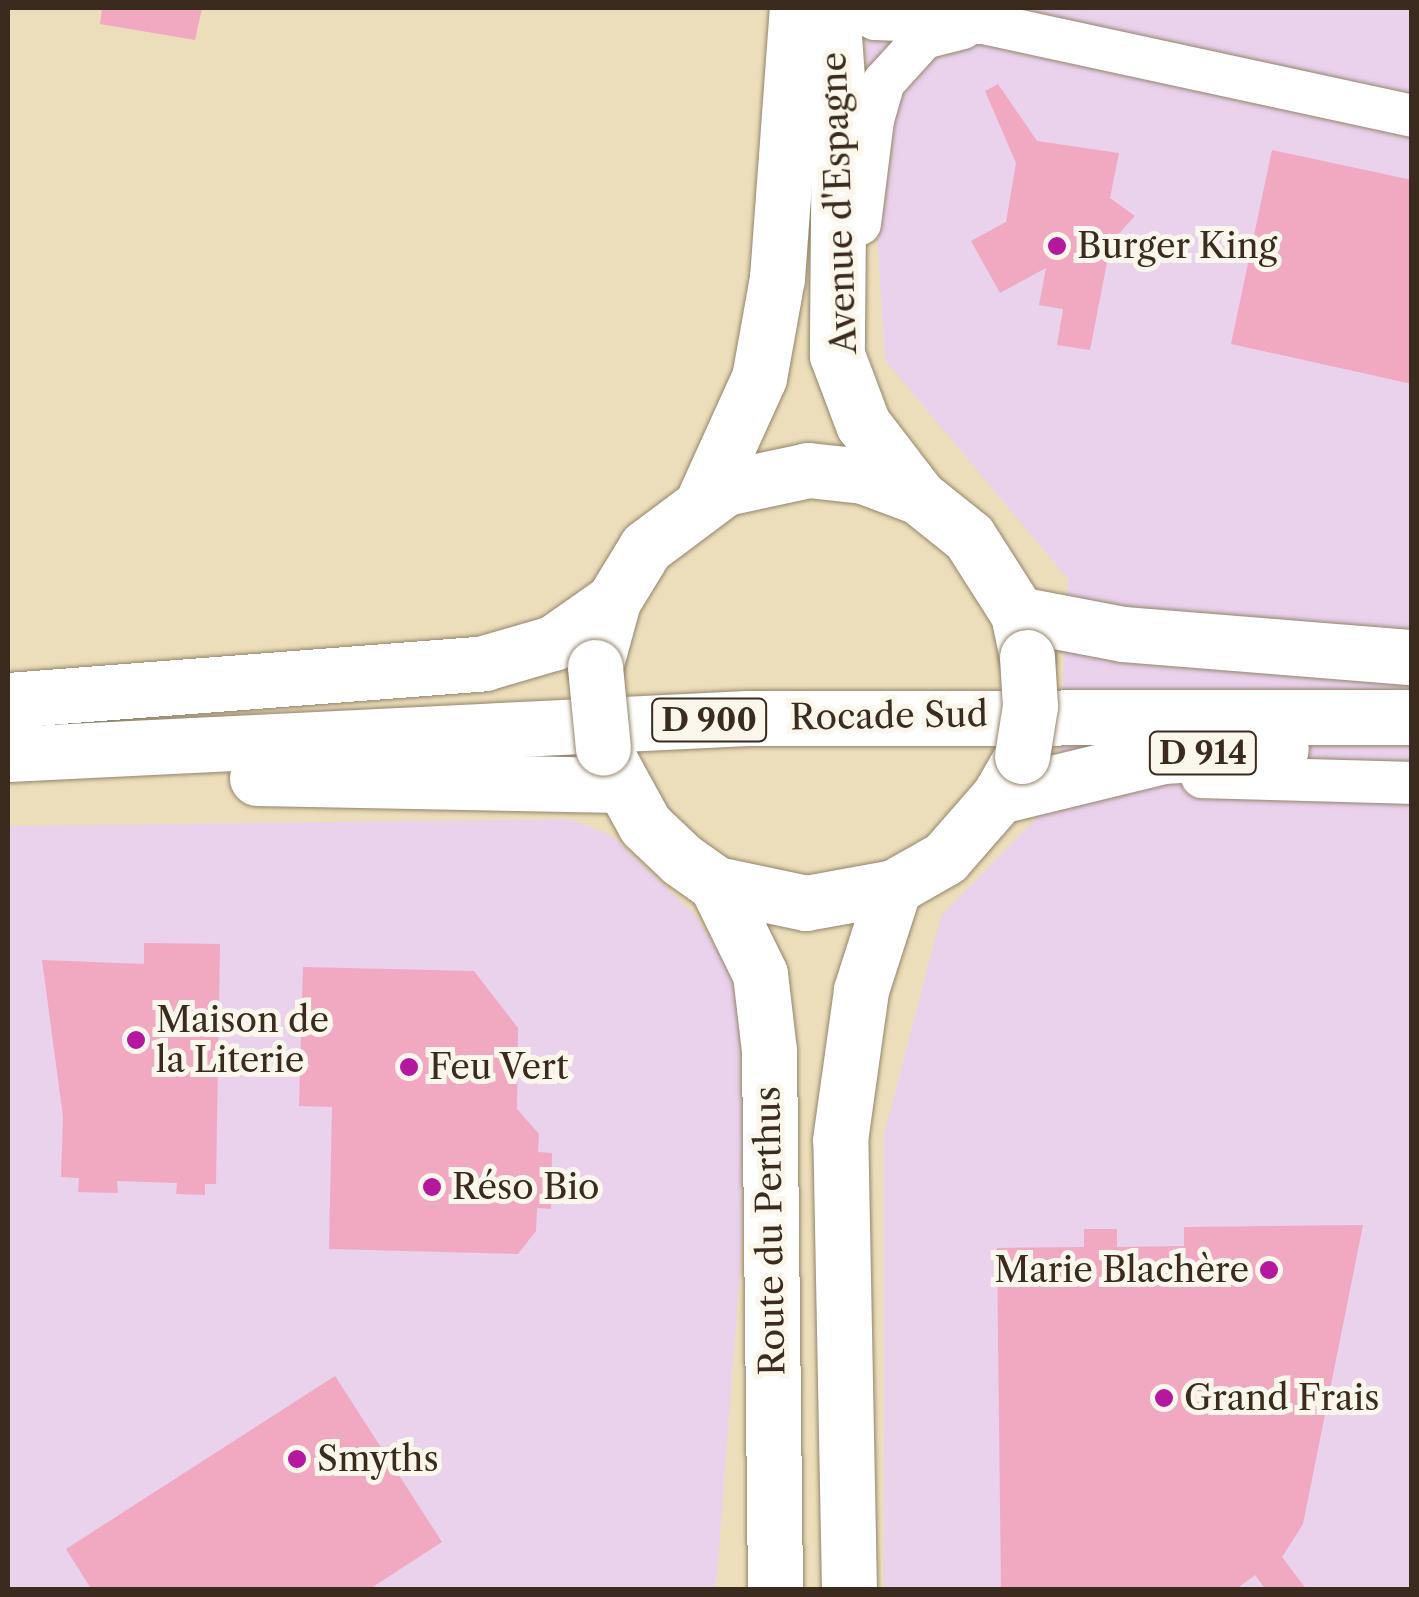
<!DOCTYPE html>
<meta charset="utf-8">
<style>
body{margin:0}
#map{position:relative;width:1419px;height:1597px;overflow:hidden;background:#ecdeba;font-family:"Libre Caslon Text",serif}
div>[style]{position:absolute}
.built>*{inset:0;background:#ead1ec}
.building>*{inset:0;background:#f0a9c1}
.roads{filter:drop-shadow(0 0 2px #94846c) drop-shadow(0 0 2px #94846c)}
.minor>*{height:42px;margin:-21px;padding:0 21px;transform-origin:21px;border-radius:21px;background:#fff}
.secondary>*{height:55px;margin:-27.5px;padding:0 27.5px;transform-origin:27.5px;border-radius:27.5px;background:#fff}
.primary>*{height:55px;margin:-27.5px;padding:0 27.5px;transform-origin:27.5px;border-radius:27.5px;background:#fff}
.bridges{filter:drop-shadow(0 0 2px #94846c) drop-shadow(0 0 2px #94846c)}
.primary-bridge>*{height:55px;margin:-27.5px;padding:0 27.5px;transform-origin:27.5px;border-radius:27.5px;background:#fff}
.dots>*{width:28px;height:28px;translate:-50% -50%;box-sizing:border-box;border:5px solid #fbf7ec;border-radius:50%}
span{translate:-50% -50%;white-space:nowrap;text-align:center;line-height:1.15;-webkit-text-stroke:10px #fbf7ec;paint-order:stroke}
.shield-label span{padding:2px 8px;background:#fbf7ec;border:2px solid;border-radius:8px;-webkit-text-stroke-width:0}
.shield-label{font-size:32px;color:#3b2a1e;font-weight:700}
.street-label{font-size:35px;color:#3b2a1e}
.poi-label{font-size:35px;color:#3b2a1e}
.left{translate:0 -50%;text-align:left}
.right{translate:-100% -50%;text-align:right}
.frame{position:absolute;inset:0;border:10px solid #3b2a1e;pointer-events:none}
</style>
<div id="map">
<div class="built">
<div style="clip-path:polygon(863px 8px,1411px 8px,1411px 1589px,884px 1589px,884px 1135px,941px 916px,1057px 797px,1068px 579px,885px 360px)"></div>
<div style="clip-path:polygon(570px 819px,612px 836px,694px 914px,728px 967px,745px 1031px,741px 1255px,716px 1589px,8px 1589px,8px 826px)"></div>
</div>
<div class="building">
<div style="clip-path:polygon(102px 8px,202px 8px,195px 40px,100px 24px)"></div>
<div style="clip-path:polygon(998px 84px,1037px 141px,1119px 153px,1110px 198px,1135px 216px,1111px 242px,1090px 350px,1057px 345px,1063px 309px,1039px 305px,1046px 268px,1000px 293px,971px 241px,1006px 222px,1016px 163px,985px 91px)"></div>
<div style="clip-path:polygon(1272px 150px,1412px 180px,1412px 384px,1231px 344px)"></div>
<div style="clip-path:polygon(144px 943px,220px 944px,216px 1184px,205px 1184px,205px 1195px,176px 1194px,177px 1183px,117px 1181px,118px 1193px,78px 1192px,79px 1178px,61px 1177px,63px 1117px,42px 960px,144px 964px)"></div>
<div style="clip-path:polygon(303px 967px,474px 971px,518px 1028px,517px 1109px,539px 1134px,538px 1152px,552px 1153px,551px 1209px,537px 1208px,536px 1231px,518px 1254px,329px 1249px,332px 1107px,299px 1106px)"></div>
<div style="clip-path:polygon(1363px 1225px,1303px 1524px,1282px 1557px,1307px 1590px,1266px 1590px,1255px 1575px,1235px 1590px,1001px 1590px,997px 1248px,1084px 1247px,1084px 1229px,1117px 1229px,1117px 1247px,1184px 1246px,1184px 1227px)"></div>
<div style="clip-path:polygon(335px 1376px,442px 1542px,368px 1590px,92px 1590px,66px 1549px)"></div>
</div>
<div class="roads">
<div class="minor">
<div style="left:859px;top:8px;width:19px;rotate:35deg"></div>
<div style="left:875px;top:19px;width:108px;rotate:2.1deg"></div>
<div style="left:983px;top:23px;width:439px;rotate:12.2deg"></div>
<div style="left:860px;top:224px;width:105px;rotate:-82.9deg"></div>
<div style="left:873px;top:120px;width:40px;rotate:-74deg"></div>
<div style="left:884px;top:82px;width:59px;rotate:-47.7deg"></div>
<div style="left:924px;top:38px;width:40px;rotate:-14.4deg"></div>
<div style="left:1202px;top:777px;width:210px;rotate:1.6deg"></div>
</div>
<div class="secondary">
<div style="left:832px;top:8px;width:98px;rotate:85.9deg"></div>
<div style="left:839px;top:106px;width:249px;rotate:90.5deg"></div>
<div style="left:837px;top:355px;width:74px;rotate:69.4deg"></div>
<div style="left:863px;top:424px;width:92px;rotate:52.5deg"></div>
<div style="left:704px;top:499px;width:133px;rotate:-65.6deg"></div>
<div style="left:759px;top:378px;width:102px;rotate:-79.8deg"></div>
<div style="left:777px;top:278px;width:271px;rotate:-85.8deg"></div>
</div>
<div class="primary">
<div style="left:1018px;top:614px;width:107px;rotate:10.8deg"></div>
<div style="left:1123px;top:634px;width:290px;rotate:4.6deg"></div>
<div style="left:595px;top:667px;width:68px;rotate:-74.7deg"></div>
<div style="left:613px;top:601px;width:63px;rotate:-58.6deg"></div>
<div style="left:646px;top:547px;width:99px;rotate:-36.8deg"></div>
<div style="left:725px;top:488px;width:85px;rotate:-12.2deg"></div>
<div style="left:808px;top:470px;width:55px;rotate:6.2deg"></div>
<div style="left:863px;top:476px;width:60px;rotate:20.6deg"></div>
<div style="left:919px;top:497px;width:64px;rotate:38.7deg"></div>
<div style="left:969px;top:537px;width:91px;rotate:57.5deg"></div>
<div style="left:1018px;top:614px;width:44px;rotate:78.2deg"></div>
<div style="left:8px;top:700px;width:477px;rotate:-4.4deg"></div>
<div style="left:484px;top:663px;width:72px;rotate:-16.2deg"></div>
<div style="left:553px;top:643px;width:73px;rotate:-35deg"></div>
<div style="left:604px;top:750px;width:85px;rotate:61.3deg"></div>
<div style="left:645px;top:825px;width:51px;rotate:43.4deg"></div>
<div style="left:682px;top:860px;width:42px;rotate:35.2deg"></div>
<div style="left:716px;top:884px;width:92px;rotate:11.9deg"></div>
<div style="left:806px;top:903px;width:89px;rotate:-10.3deg"></div>
<div style="left:894px;top:887px;width:59px;rotate:-29.6deg"></div>
<div style="left:945px;top:858px;width:82px;rotate:-48.9deg"></div>
<div style="left:999px;top:796px;width:46px;rotate:-60.1deg"></div>
<div style="left:8px;top:754px;width:740px;rotate:-2.79deg"></div>
<div style="left:747px;top:718px;width:665px;rotate:-0.09deg"></div>
<div style="left:257px;top:778px;width:362px;rotate:1.1deg"></div>
<div style="left:999px;top:796px;width:169px;rotate:-13.7deg"></div>
<div style="left:1163px;top:756px;width:118px;rotate:-3.4deg"></div>
<div style="left:716px;top:884px;width:100px;rotate:63.9deg"></div>
<div style="left:760px;top:974px;width:78px;rotate:83.3deg"></div>
<div style="left:769px;top:1051px;width:539px;rotate:89.36deg"></div>
<div style="left:849px;top:1590px;width:450px;rotate:-91.1deg"></div>
<div style="left:840px;top:1140px;width:151px;rotate:-82deg"></div>
<div style="left:861px;top:990px;width:108px;rotate:-72.2deg"></div>
</div>
</div>
<div class="bridges">
<div class="primary-bridge">
<div style="left:595px;top:667px;width:81px;rotate:84.4deg"></div>
<div style="left:1022px;top:756px;width:51px;rotate:-80.9deg"></div>
<div style="left:1030px;top:706px;width:49px;rotate:-93.5deg"></div>
</div>
</div>
<div class="dots">
<div style="left:1057px;top:246px;background:#b5179e"></div>
<div style="left:136px;top:1040px;background:#b5179e"></div>
<div style="left:409px;top:1067px;background:#b5179e"></div>
<div style="left:432px;top:1187px;background:#b5179e"></div>
<div style="left:1269px;top:1270px;background:#b5179e"></div>
<div style="left:1164px;top:1398px;background:#b5179e"></div>
<div style="left:297px;top:1459px;background:#b5179e"></div>
</div>
<div class="shield-label">
<span style="left:709px;top:720px">D 900</span>
<span style="left:1203px;top:753px">D 914</span>
</div>
<div class="street-label">
<span style="left:839px;top:203px;rotate:-92deg">Avenue d'Espagne</span>
<span style="left:889px;top:716px;rotate:-1deg">Rocade Sud</span>
<span style="left:770px;top:1231px;rotate:-91deg">Route du Perthus</span>
</div>
<div class="poi-label">
<span class="left" style="left:1077px;top:246px">Burger King</span>
<span class="left" style="left:156px;top:1040px">Maison de<br>la Literie</span>
<span class="left" style="left:429px;top:1067px">Feu Vert</span>
<span class="left" style="left:452px;top:1187px">Réso Bio</span>
<span class="right" style="left:1249px;top:1270px">Marie Blachère</span>
<span class="left" style="left:1184px;top:1398px">Grand Frais</span>
<span class="left" style="left:317px;top:1459px">Smyths</span>
</div>
<div class="frame"></div>
</div>
